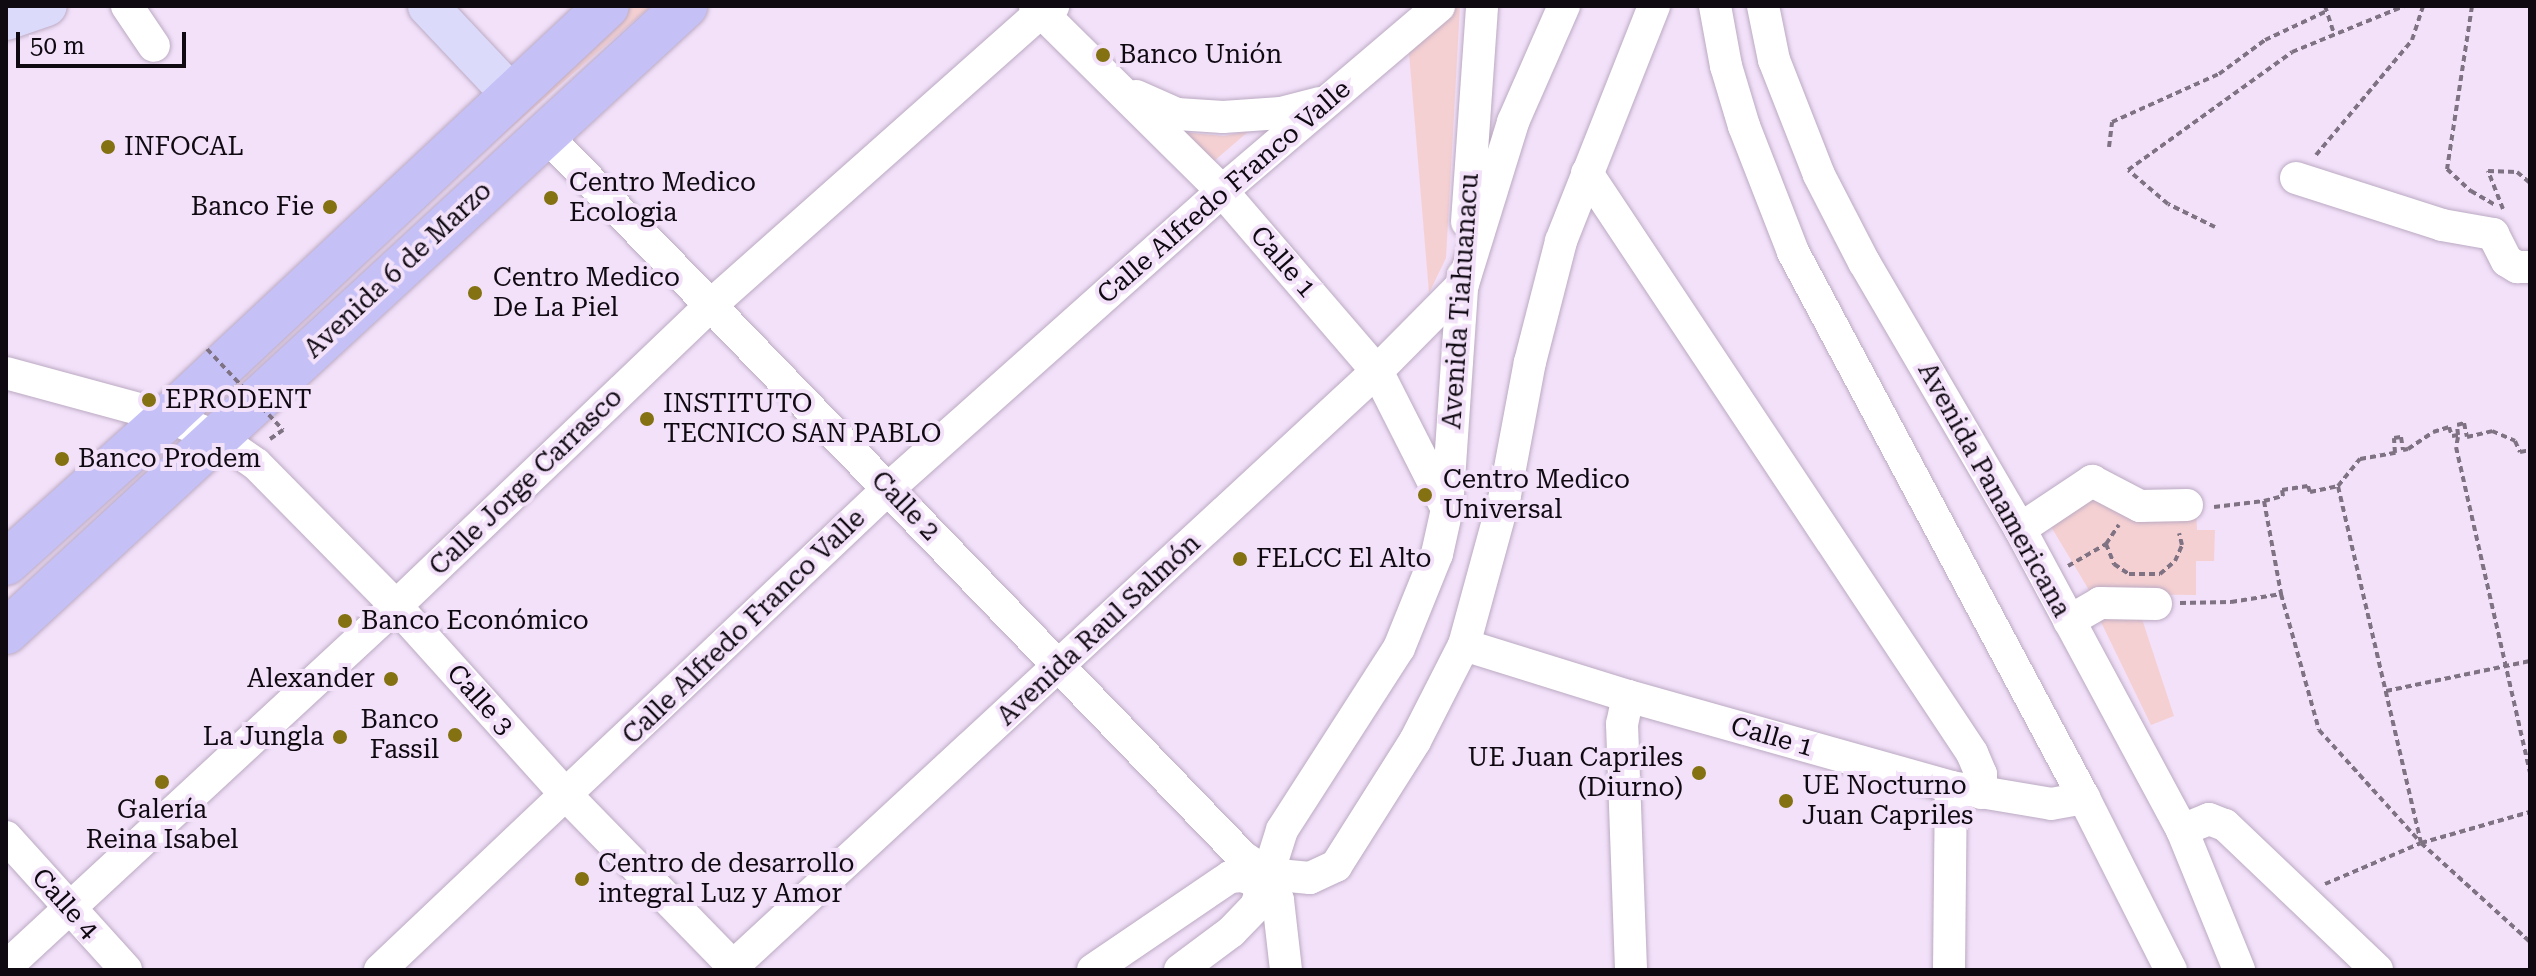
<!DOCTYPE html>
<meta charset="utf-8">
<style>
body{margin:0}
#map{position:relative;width:2536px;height:976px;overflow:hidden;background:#f3e1fa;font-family:"Roboto Serif",serif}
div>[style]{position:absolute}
.green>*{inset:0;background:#f5d0d2}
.path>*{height:4px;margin-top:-2px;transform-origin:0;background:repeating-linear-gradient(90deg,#7e7283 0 6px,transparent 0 10px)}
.roads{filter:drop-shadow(0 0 2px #bbaac2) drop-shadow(0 0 2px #bbaac2)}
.minor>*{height:32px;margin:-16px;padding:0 16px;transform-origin:16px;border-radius:16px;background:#fff}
.major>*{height:40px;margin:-20px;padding:0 20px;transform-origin:20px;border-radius:20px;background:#dcdafa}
.highway>*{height:44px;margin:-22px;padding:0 22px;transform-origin:22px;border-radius:22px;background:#c5c1f7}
.path-bridge>*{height:4px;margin-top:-2px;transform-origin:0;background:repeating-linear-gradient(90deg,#7e7283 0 6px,transparent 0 10px)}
.dots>*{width:22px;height:22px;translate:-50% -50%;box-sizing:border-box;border:4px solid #f3e1fa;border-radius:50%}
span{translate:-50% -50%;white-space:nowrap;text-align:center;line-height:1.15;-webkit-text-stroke:8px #f3e1fa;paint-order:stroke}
.poi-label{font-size:26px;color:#0f0911}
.left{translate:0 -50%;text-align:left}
.right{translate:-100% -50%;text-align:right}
.street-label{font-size:26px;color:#0f0911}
.frame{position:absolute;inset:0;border:8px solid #0f0911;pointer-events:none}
.scale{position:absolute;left:16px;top:32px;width:170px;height:36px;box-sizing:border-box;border:4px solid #0f0911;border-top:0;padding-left:10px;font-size:24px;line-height:28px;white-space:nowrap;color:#0f0911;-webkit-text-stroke:6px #f3e1fa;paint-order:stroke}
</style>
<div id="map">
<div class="green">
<div style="clip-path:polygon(630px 6px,651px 6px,422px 205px,549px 80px)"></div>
<div style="clip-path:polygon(1456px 6px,1460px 6px,1446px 258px,1429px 293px,1408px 41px)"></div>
<div style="clip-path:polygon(1170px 131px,1224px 136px,1249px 131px,1207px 167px)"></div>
<div style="clip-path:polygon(2089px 491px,2196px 509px,2197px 530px,2215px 530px,2214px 561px,2196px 561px,2196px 595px,2097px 594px,2089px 590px,2050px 525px)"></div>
<div style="clip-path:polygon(2099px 618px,2142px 619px,2174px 716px,2151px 725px)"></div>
</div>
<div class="path">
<div style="left:2325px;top:6px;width:29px;rotate:72deg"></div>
<div style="left:2472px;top:6px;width:165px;rotate:98.7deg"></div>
<div style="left:2447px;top:169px;width:33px;rotate:43deg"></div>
<div style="left:2471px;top:191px;width:28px;rotate:30deg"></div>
<div style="left:2109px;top:147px;width:25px;rotate:-83deg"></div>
<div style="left:2112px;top:122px;width:117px;rotate:-24.2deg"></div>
<div style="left:2219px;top:74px;width:57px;rotate:-36.5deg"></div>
<div style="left:2265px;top:40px;width:68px;rotate:-25.1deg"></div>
<div style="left:2316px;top:155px;width:150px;rotate:-50.1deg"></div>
<div style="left:2412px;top:40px;width:36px;rotate:-72deg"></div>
<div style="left:2503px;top:209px;width:41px;rotate:-111.5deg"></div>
<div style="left:2488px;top:171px;width:29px;rotate:2deg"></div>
<div style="left:2517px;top:172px;width:17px;rotate:40deg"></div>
<div style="left:2215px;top:227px;width:52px;rotate:-153.9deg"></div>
<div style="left:2168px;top:204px;width:52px;rotate:-139.6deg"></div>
<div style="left:2128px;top:170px;width:202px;rotate:-35.7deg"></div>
<div style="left:2292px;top:52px;width:121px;rotate:-22.3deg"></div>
<div style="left:2458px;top:437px;width:10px;rotate:101deg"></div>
<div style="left:2456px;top:447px;width:335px;rotate:77.2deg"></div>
<div style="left:270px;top:439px;width:16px;rotate:-35deg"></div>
<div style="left:2264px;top:501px;width:95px;rotate:79.6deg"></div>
<div style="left:2281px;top:594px;width:141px;rotate:74.4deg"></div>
<div style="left:2319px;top:730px;width:152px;rotate:47.9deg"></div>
<div style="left:2421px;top:843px;width:147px;rotate:42.2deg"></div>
<div style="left:2214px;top:507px;width:50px;rotate:-6.8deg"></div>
<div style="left:2264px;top:501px;width:20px;rotate:-15deg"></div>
<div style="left:2283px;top:496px;width:6px;rotate:-99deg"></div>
<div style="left:2282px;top:490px;width:26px;rotate:-9deg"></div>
<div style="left:2308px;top:486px;width:6px;rotate:72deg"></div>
<div style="left:2310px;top:492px;width:29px;rotate:-12deg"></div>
<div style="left:2106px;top:544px;width:22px;rotate:68deg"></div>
<div style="left:2114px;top:564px;width:18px;rotate:34deg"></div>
<div style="left:2129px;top:574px;width:31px"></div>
<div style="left:2160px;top:574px;width:20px;rotate:-41deg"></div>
<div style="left:2175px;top:561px;width:17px;rotate:-66deg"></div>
<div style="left:2182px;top:545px;width:12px;rotate:-104deg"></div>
<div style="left:2068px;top:566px;width:44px;rotate:-30.1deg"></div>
<div style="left:2106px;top:544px;width:23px;rotate:-56deg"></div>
<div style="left:2180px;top:603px;width:51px;rotate:-1.1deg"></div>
<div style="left:2231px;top:602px;width:51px;rotate:-9.1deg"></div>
<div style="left:2386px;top:691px;width:147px;rotate:-11.8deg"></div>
<div style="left:2421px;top:843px;width:367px;rotate:-103.1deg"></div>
<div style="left:2338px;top:486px;width:35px;rotate:-51deg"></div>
<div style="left:2360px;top:459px;width:36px;rotate:-10deg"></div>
<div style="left:2395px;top:453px;width:15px;rotate:-94deg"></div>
<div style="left:2394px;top:438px;width:7px;rotate:-8deg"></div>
<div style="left:2401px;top:437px;width:13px;rotate:81deg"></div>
<div style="left:2403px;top:450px;width:5px;rotate:-11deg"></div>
<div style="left:2408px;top:449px;width:30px;rotate:-34deg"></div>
<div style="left:2433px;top:432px;width:17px;rotate:-17deg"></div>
<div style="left:2449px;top:427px;width:9px;rotate:72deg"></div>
<div style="left:2452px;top:436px;width:6px;rotate:-9deg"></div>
<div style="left:2458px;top:435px;width:10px;rotate:-96deg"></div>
<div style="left:2457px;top:425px;width:7px;rotate:-16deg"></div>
<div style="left:2464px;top:423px;width:14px;rotate:78deg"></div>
<div style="left:2467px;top:437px;width:26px;rotate:-13deg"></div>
<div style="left:2492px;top:431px;width:25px;rotate:23deg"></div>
<div style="left:2515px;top:441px;width:12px;rotate:66deg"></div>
<div style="left:2520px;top:452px;width:10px;rotate:-11deg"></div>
<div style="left:2325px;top:884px;width:104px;rotate:-23.1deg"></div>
<div style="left:2421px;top:843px;width:113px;rotate:-15.9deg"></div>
</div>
<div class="roads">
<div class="minor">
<div style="left:127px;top:6px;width:48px;rotate:56deg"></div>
<div style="left:1035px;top:6px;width:263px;rotate:44.7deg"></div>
<div style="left:1222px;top:191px;width:238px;rotate:49.3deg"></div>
<div style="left:1377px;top:371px;width:155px;rotate:63.1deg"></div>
<div style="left:1715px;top:6px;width:61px;rotate:79.6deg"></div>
<div style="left:1726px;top:66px;width:63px;rotate:73.3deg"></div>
<div style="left:1744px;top:126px;width:135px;rotate:68.7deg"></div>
<div style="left:1793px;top:252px;width:619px;rotate:61.94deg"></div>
<div style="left:2084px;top:798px;width:193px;rotate:63.2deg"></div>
<div style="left:1763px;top:6px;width:55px;rotate:78.5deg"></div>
<div style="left:1774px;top:60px;width:123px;rotate:68.6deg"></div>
<div style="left:1819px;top:175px;width:98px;rotate:62.7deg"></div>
<div style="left:1864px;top:262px;width:309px;rotate:59.7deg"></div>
<div style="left:2020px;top:529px;width:342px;rotate:61.7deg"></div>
<div style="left:2182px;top:830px;width:151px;rotate:67.8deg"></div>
<div style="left:1136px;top:96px;width:45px;rotate:23.7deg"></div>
<div style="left:1177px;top:114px;width:46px;rotate:3.7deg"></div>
<div style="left:1223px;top:117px;width:58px;rotate:-3.9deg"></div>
<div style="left:1281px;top:113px;width:40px;rotate:-14.4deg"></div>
<div style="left:545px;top:134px;width:1005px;rotate:46.01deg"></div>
<div style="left:1243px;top:857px;width:30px;rotate:34deg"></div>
<div style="left:1587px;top:173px;width:696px;rotate:56.42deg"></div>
<div style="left:1972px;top:753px;width:23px;rotate:67deg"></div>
<div style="left:1981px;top:774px;width:19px;rotate:90deg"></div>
<div style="left:2296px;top:178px;width:153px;rotate:17.8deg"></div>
<div style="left:2442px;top:225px;width:52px;rotate:10deg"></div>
<div style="left:2493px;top:234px;width:30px;rotate:63deg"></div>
<div style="left:2507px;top:261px;width:12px;rotate:31deg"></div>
<div style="left:2517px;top:267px;width:13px"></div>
<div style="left:1467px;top:222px;width:217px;rotate:-86deg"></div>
<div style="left:6px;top:373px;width:168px;rotate:15.2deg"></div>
<div style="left:168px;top:417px;width:53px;rotate:22.2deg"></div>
<div style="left:217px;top:437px;width:47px;rotate:34.7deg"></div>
<div style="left:256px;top:464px;width:199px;rotate:45.4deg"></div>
<div style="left:396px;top:606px;width:256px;rotate:48deg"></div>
<div style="left:567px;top:796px;width:243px;rotate:45.7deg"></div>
<div style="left:2020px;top:529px;width:87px;rotate:-33.7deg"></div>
<div style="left:2092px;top:481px;width:54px;rotate:27.5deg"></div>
<div style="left:2140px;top:506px;width:47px;rotate:-1.2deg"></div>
<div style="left:2069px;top:621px;width:36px;rotate:-30deg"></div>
<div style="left:2100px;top:603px;width:56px;rotate:1deg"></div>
<div style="left:1464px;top:645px;width:172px;rotate:17.3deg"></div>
<div style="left:1628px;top:696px;width:336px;rotate:15.7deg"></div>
<div style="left:1951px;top:787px;width:101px;rotate:9.6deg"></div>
<div style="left:2051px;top:804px;width:34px;rotate:-10deg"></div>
<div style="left:1628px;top:696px;width:29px;rotate:102deg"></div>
<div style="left:1622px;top:724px;width:246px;rotate:87.9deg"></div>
<div style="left:2182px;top:830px;width:29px;rotate:-22deg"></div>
<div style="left:2209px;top:819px;width:17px;rotate:21deg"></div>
<div style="left:2225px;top:825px;width:210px;rotate:43.6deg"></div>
<div style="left:6px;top:837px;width:179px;rotate:47.9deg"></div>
<div style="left:1268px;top:874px;width:42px;rotate:5.4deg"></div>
<div style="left:1310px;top:878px;width:29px;rotate:-25deg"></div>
<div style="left:1336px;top:866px;width:148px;rotate:-57.7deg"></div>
<div style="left:1415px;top:741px;width:108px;rotate:-63deg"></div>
<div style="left:1464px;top:645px;width:156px;rotate:-74.7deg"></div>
<div style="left:1505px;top:495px;width:135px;rotate:-79.4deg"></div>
<div style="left:1530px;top:362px;width:125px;rotate:-75.6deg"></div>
<div style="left:1561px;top:241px;width:253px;rotate:-68.4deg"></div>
<div style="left:1268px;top:874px;width:28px;rotate:69deg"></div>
<div style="left:1278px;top:900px;width:70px;rotate:83.5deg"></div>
<div style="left:1257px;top:882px;width:14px;rotate:-36deg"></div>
<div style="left:1268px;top:874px;width:46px;rotate:-72.3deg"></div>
<div style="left:1282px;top:830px;width:216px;rotate:-57.3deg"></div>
<div style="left:1399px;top:648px;width:101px;rotate:-68deg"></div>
<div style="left:1437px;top:554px;width:46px;rotate:-77.5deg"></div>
<div style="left:1447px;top:509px;width:234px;rotate:-86.1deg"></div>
<div style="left:6px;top:967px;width:531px;rotate:-42.79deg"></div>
<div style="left:396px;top:606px;width:436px;rotate:-43.7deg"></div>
<div style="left:711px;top:305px;width:440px;rotate:-41.6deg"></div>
<div style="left:1040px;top:13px;width:15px;rotate:-28deg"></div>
<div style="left:380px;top:970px;width:700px;rotate:-43.44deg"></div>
<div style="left:888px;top:489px;width:448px;rotate:-41.7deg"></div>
<div style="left:1222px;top:191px;width:285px;rotate:-40.4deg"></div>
<div style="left:729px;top:970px;width:882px;rotate:-42.75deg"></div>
<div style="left:1377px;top:371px;width:122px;rotate:-45.3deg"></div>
<div style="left:1463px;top:284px;width:170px;rotate:-72.8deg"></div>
<div style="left:1513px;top:122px;width:127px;rotate:-66.3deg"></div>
<div style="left:1093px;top:970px;width:166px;rotate:-34.2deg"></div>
<div style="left:1230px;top:877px;width:13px;rotate:-4deg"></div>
<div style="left:1243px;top:876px;width:15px;rotate:23deg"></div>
<div style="left:1180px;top:970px;width:64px;rotate:-36.7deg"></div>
<div style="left:1231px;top:932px;width:36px;rotate:-46deg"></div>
<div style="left:1256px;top:906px;width:12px;rotate:-70deg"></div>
<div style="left:1260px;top:895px;width:13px;rotate:-103deg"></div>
<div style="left:1949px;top:970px;width:183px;rotate:-89.4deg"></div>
</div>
<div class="major">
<div style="left:428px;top:6px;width:120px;rotate:46.7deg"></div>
<div style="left:6px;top:20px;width:43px;rotate:-18.9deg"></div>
</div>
<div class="highway">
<div style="left:6px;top:563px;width:218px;rotate:-42deg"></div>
<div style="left:168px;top:417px;width:601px;rotate:-43.11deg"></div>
<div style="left:6px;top:632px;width:924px;rotate:-42.67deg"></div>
</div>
</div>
<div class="path-bridge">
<div style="left:207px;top:349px;width:111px;rotate:46.8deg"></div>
</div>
<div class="dots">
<div style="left:1103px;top:55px;background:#837112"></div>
<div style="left:108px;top:147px;background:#837112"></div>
<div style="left:551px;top:198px;background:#837112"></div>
<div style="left:330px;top:207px;background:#837112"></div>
<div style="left:475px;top:293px;background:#837112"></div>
<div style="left:149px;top:400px;background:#837112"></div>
<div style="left:647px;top:419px;background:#837112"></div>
<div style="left:62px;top:459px;background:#837112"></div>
<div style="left:1425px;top:495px;background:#837112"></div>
<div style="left:1240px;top:559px;background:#837112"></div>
<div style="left:345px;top:621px;background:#837112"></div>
<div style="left:391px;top:679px;background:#837112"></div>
<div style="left:455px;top:735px;background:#837112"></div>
<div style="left:340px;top:737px;background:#837112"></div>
<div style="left:1699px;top:773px;background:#837112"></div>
<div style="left:162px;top:782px;background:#837112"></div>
<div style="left:1786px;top:801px;background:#837112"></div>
<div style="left:582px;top:879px;background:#837112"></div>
</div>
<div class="poi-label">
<span class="left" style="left:1119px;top:55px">Banco Unión</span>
<span class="left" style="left:124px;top:147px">INFOCAL</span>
<span class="left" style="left:569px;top:198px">Centro Medico<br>Ecologia</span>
<span class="right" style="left:314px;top:207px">Banco Fie</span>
<span class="left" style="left:493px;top:293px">Centro Medico<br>De La Piel</span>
<span class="left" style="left:165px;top:400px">EPRODENT</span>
<span class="left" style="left:663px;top:419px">INSTITUTO<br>TECNICO SAN PABLO</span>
<span class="left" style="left:78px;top:459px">Banco Prodem</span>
<span class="left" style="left:1443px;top:495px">Centro Medico<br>Universal</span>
<span class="left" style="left:1256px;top:559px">FELCC El Alto</span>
<span class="left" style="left:361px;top:621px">Banco Económico</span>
<span class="right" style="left:375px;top:679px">Alexander</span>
<span class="right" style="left:439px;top:735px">Banco<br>Fassil</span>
<span class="right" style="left:324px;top:737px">La Jungla</span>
<span class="right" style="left:1683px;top:773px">UE Juan Capriles<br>(Diurno)</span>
<span class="left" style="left:1802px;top:801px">UE Nocturno<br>Juan Capriles</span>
<span style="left:162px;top:825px">Galería<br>Reina Isabel</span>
<span class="left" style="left:598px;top:879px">Centro de desarrollo<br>integral Luz y Amor</span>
</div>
<div class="street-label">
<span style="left:1224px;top:192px;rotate:-41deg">Calle Alfredo Franco Valle</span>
<span style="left:1283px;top:262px;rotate:49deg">Calle 1</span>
<span style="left:398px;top:270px;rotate:-43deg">Avenida 6 de Marzo</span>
<span style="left:1461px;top:301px;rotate:-86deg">Avenida Tiahuanacu</span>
<span style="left:526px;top:482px;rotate:-44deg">Calle Jorge Carrasco</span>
<span style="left:1994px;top:490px;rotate:61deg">Avenida Panamericana</span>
<span style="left:905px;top:506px;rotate:46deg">Calle 2</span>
<span style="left:744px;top:627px;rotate:-44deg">Calle Alfredo Franco Valle</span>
<span style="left:1099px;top:630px;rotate:-43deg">Avenida Raul Salmón</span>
<span style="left:480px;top:700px;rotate:48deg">Calle 3</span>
<span style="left:1772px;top:737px;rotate:16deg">Calle 1</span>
<span style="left:65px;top:904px;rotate:48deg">Calle 4</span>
</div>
<div class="frame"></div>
<div class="scale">50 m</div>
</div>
